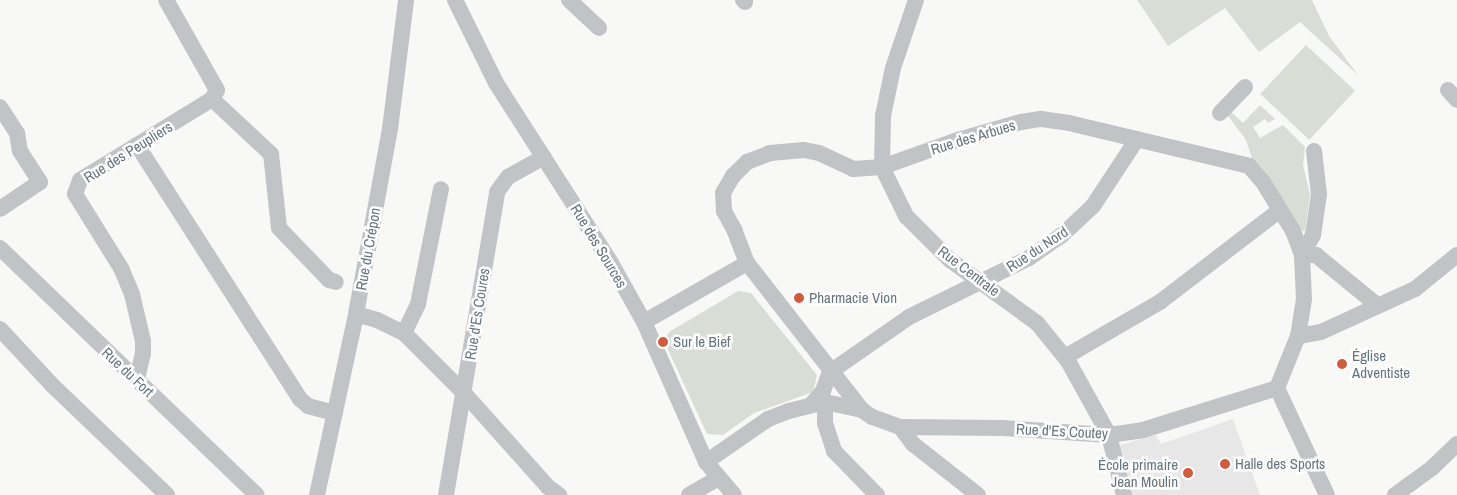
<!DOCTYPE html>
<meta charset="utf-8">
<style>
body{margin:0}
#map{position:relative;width:1457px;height:495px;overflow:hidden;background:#f8f8f6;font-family:"Archivo Narrow",sans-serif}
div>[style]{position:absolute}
.built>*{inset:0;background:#e6e7e6}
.green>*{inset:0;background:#d9ddd6;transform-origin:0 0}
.minor>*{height:16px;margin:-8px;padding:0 8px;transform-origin:8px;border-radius:8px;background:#c0c4c7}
.dots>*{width:14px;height:14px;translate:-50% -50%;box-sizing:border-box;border:2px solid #fff;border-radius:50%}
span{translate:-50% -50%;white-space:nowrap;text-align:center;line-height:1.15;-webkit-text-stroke:5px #fff;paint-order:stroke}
.street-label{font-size:15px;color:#66757e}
.poi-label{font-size:15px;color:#66757e}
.left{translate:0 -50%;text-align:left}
.right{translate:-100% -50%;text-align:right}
</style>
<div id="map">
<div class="built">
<div style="clip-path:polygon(1233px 419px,1260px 495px,1130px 495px,1118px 448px,1120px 445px,1156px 435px,1161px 444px)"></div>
</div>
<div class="green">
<div style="clip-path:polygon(1137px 0,1312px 0,1329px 36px,1358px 75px,1300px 22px,1259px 52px,1225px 8px,1168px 46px)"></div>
<div style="left:1306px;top:45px;width:67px;height:67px;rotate:43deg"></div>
<div style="clip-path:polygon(1260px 105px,1275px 119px,1268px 123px,1265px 119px,1253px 127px,1260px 138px,1283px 125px,1305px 147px,1303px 165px,1310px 195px,1305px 231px,1302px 231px,1254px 164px,1246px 140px,1228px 116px,1229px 110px,1243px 123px)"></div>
<div style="clip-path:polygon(738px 291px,751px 293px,817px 375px,813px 392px,754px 413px,723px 435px,707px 434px,664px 341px,669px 332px)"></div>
</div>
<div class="minor">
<div style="left:455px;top:0;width:93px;rotate:63.7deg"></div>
<div style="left:496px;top:83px;width:214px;rotate:57.4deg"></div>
<div style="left:611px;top:263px;width:68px;rotate:60.8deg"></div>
<div style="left:644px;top:322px;width:153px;rotate:66.1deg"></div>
<div style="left:706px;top:462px;width:43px;rotate:49.7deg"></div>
<div style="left:569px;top:0;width:41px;rotate:43deg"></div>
<div style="left:743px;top:0;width:3px;rotate:45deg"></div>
<div style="left:916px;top:0;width:72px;rotate:108.7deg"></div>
<div style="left:893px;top:68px;width:49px;rotate:101.8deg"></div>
<div style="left:883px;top:116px;width:51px;rotate:91.1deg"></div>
<div style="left:882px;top:167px;width:55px;rotate:63.9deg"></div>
<div style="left:906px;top:216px;width:62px;rotate:45deg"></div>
<div style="left:950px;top:260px;width:107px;rotate:35.9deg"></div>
<div style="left:1037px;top:323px;width:49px;rotate:50.8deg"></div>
<div style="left:1068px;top:361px;width:85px;rotate:61deg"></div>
<div style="left:1109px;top:435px;width:62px;rotate:76deg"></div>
<div style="left:1448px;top:90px;width:13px;rotate:48deg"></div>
<div style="left:212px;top:99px;width:81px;rotate:43deg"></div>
<div style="left:271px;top:154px;width:74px;rotate:83.8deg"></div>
<div style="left:279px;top:228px;width:72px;rotate:46.1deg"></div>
<div style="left:329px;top:280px;width:7px;rotate:16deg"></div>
<div style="left:0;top:107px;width:31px;rotate:57deg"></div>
<div style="left:17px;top:133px;width:18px;rotate:81deg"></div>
<div style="left:20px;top:151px;width:37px;rotate:57deg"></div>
<div style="left:40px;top:182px;width:48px;rotate:146deg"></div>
<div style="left:1220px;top:113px;width:36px;rotate:-46deg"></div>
<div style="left:137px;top:145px;width:302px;rotate:57.3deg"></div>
<div style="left:300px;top:399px;width:11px;rotate:41deg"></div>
<div style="left:308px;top:406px;width:28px;rotate:15deg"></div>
<div style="left:1314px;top:151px;width:43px;rotate:83.4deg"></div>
<div style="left:1319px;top:194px;width:41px;rotate:98.3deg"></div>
<div style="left:1313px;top:235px;width:23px;rotate:119deg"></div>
<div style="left:1302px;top:255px;width:14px"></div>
<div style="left:1316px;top:255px;width:80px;rotate:39.4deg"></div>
<div style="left:0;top:248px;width:356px;rotate:43.9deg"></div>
<div style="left:356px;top:314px;width:22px;rotate:16deg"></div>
<div style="left:377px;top:320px;width:30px;rotate:26deg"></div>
<div style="left:404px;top:333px;width:85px;rotate:45deg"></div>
<div style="left:464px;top:393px;width:126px;rotate:48.2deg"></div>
<div style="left:548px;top:487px;width:14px;rotate:36deg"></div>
<div style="left:644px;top:322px;width:119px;rotate:-29.8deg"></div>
<div style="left:0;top:329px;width:76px;rotate:47.1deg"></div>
<div style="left:52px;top:385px;width:159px;rotate:43.7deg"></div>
<div style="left:404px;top:333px;width:32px;rotate:-64deg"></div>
<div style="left:418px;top:304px;width:117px;rotate:-78.7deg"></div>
<div style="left:1298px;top:336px;width:23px;rotate:-10deg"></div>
<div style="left:1321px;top:332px;width:103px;rotate:-24.6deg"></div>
<div style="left:1415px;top:289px;width:54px;rotate:-39deg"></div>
<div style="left:1065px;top:357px;width:110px;rotate:-30.1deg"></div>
<div style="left:1160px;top:302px;width:151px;rotate:-37.5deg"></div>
<div style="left:830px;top:372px;width:96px;rotate:-34.8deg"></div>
<div style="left:909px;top:317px;width:134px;rotate:-26.2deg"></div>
<div style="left:1029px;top:258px;width:39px;rotate:-35deg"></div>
<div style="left:1061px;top:236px;width:44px;rotate:-43.2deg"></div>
<div style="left:1093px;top:206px;width:80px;rotate:-56.7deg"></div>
<div style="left:137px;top:379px;width:26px;rotate:-77deg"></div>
<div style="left:143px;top:354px;width:13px;rotate:-90deg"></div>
<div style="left:143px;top:341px;width:48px;rotate:-103.2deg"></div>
<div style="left:132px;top:294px;width:28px;rotate:-113deg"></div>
<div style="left:121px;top:268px;width:87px;rotate:-121.9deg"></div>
<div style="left:75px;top:194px;width:15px;rotate:-70deg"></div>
<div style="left:80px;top:180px;width:155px;rotate:-31.5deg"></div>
<div style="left:212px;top:99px;width:10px;rotate:-61deg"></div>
<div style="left:217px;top:90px;width:103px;rotate:-119.5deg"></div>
<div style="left:825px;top:402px;width:21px;rotate:90deg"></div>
<div style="left:825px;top:423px;width:29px;rotate:72deg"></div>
<div style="left:834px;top:451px;width:62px;rotate:45.7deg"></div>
<div style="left:811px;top:405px;width:18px;rotate:-49deg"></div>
<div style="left:823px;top:391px;width:20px;rotate:-70deg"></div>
<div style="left:900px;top:427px;width:102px;rotate:0.6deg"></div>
<div style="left:1002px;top:428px;width:107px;rotate:3.7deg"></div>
<div style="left:1109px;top:435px;width:34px;rotate:-8deg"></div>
<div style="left:1143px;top:430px;width:140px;rotate:-17.4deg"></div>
<div style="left:706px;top:462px;width:75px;rotate:-34.7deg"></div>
<div style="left:768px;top:419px;width:22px;rotate:-21deg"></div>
<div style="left:789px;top:411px;width:37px;rotate:-14deg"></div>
<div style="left:825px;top:402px;width:38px;rotate:12deg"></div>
<div style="left:317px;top:495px;width:185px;rotate:-77.8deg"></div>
<div style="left:356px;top:314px;width:188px;rotate:-79.6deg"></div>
<div style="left:390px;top:129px;width:130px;rotate:-82.9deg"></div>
<div style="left:446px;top:495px;width:307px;rotate:-80.4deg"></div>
<div style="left:497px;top:192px;width:19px;rotate:-54deg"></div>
<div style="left:508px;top:177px;width:41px;rotate:-29.1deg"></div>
<div style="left:689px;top:495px;width:34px;rotate:-30deg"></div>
<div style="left:978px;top:495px;width:83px;rotate:-141.9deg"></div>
<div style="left:913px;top:444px;width:21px;rotate:-127deg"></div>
<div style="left:900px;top:427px;width:30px;rotate:-160deg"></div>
<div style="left:872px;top:417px;width:12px;rotate:-145deg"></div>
<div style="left:862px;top:410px;width:187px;rotate:-128deg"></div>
<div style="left:747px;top:263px;width:34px;rotate:-111deg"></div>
<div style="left:735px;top:231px;width:23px;rotate:-119deg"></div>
<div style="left:724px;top:211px;width:18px;rotate:-93deg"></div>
<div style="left:723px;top:193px;width:20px;rotate:-60deg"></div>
<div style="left:733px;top:176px;width:20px;rotate:-45deg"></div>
<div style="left:747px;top:162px;width:25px;rotate:-21deg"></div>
<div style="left:770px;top:153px;width:34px;rotate:-5deg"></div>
<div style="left:804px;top:150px;width:15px;rotate:11deg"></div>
<div style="left:819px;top:153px;width:38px;rotate:25deg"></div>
<div style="left:853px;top:169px;width:29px;rotate:-4deg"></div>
<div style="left:882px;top:167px;width:81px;rotate:-19.6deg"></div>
<div style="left:958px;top:140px;width:66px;rotate:-15.9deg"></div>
<div style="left:1021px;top:122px;width:20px;rotate:-9deg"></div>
<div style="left:1041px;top:119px;width:28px;rotate:8deg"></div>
<div style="left:1069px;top:123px;width:185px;rotate:13.4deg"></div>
<div style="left:1249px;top:166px;width:21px;rotate:49deg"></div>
<div style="left:1263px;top:182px;width:57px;rotate:58.5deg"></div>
<div style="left:1293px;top:231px;width:26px;rotate:69deg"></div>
<div style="left:1302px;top:255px;width:44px;rotate:87.4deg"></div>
<div style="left:1304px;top:299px;width:37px;rotate:99deg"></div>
<div style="left:1298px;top:336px;width:56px;rotate:112deg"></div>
<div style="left:1277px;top:388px;width:118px;rotate:65deg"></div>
<div style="left:1395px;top:495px;width:46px;rotate:-36.1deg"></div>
<div style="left:1432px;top:468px;width:35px;rotate:-44deg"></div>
</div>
<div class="dots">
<div style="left:799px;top:298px;background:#d15b3e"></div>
<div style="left:663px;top:342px;background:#d15b3e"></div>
<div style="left:1342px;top:364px;background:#d15b3e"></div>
<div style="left:1225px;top:464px;background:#d15b3e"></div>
<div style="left:1188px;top:473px;background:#d15b3e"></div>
</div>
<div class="street-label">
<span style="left:973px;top:137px;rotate:-17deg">Rue des Arbues</span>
<span style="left:128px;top:152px;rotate:-32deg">Rue des Peupliers</span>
<span style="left:599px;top:246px;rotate:59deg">Rue des Sources</span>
<span style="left:368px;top:249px;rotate:-80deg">Rue du Crépon</span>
<span style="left:1037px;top:249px;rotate:-33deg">Rue du Nord</span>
<span style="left:969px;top:271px;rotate:37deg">Rue Centrale</span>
<span style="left:477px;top:314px;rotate:-81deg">Rue d'Es Coures</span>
<span style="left:128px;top:372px;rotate:43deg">Rue du Fort</span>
<span style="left:1062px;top:431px;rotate:3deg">Rue d'Es Coutey</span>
</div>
<div class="poi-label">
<span class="left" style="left:809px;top:298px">Pharmacie Vion</span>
<span class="left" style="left:673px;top:342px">Sur le Bief</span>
<span class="left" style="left:1352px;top:364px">Église<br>Adventiste</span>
<span class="right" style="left:1178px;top:473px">École primaire<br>Jean Moulin</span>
<span class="left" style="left:1235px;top:464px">Halle des Sports</span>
</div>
</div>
